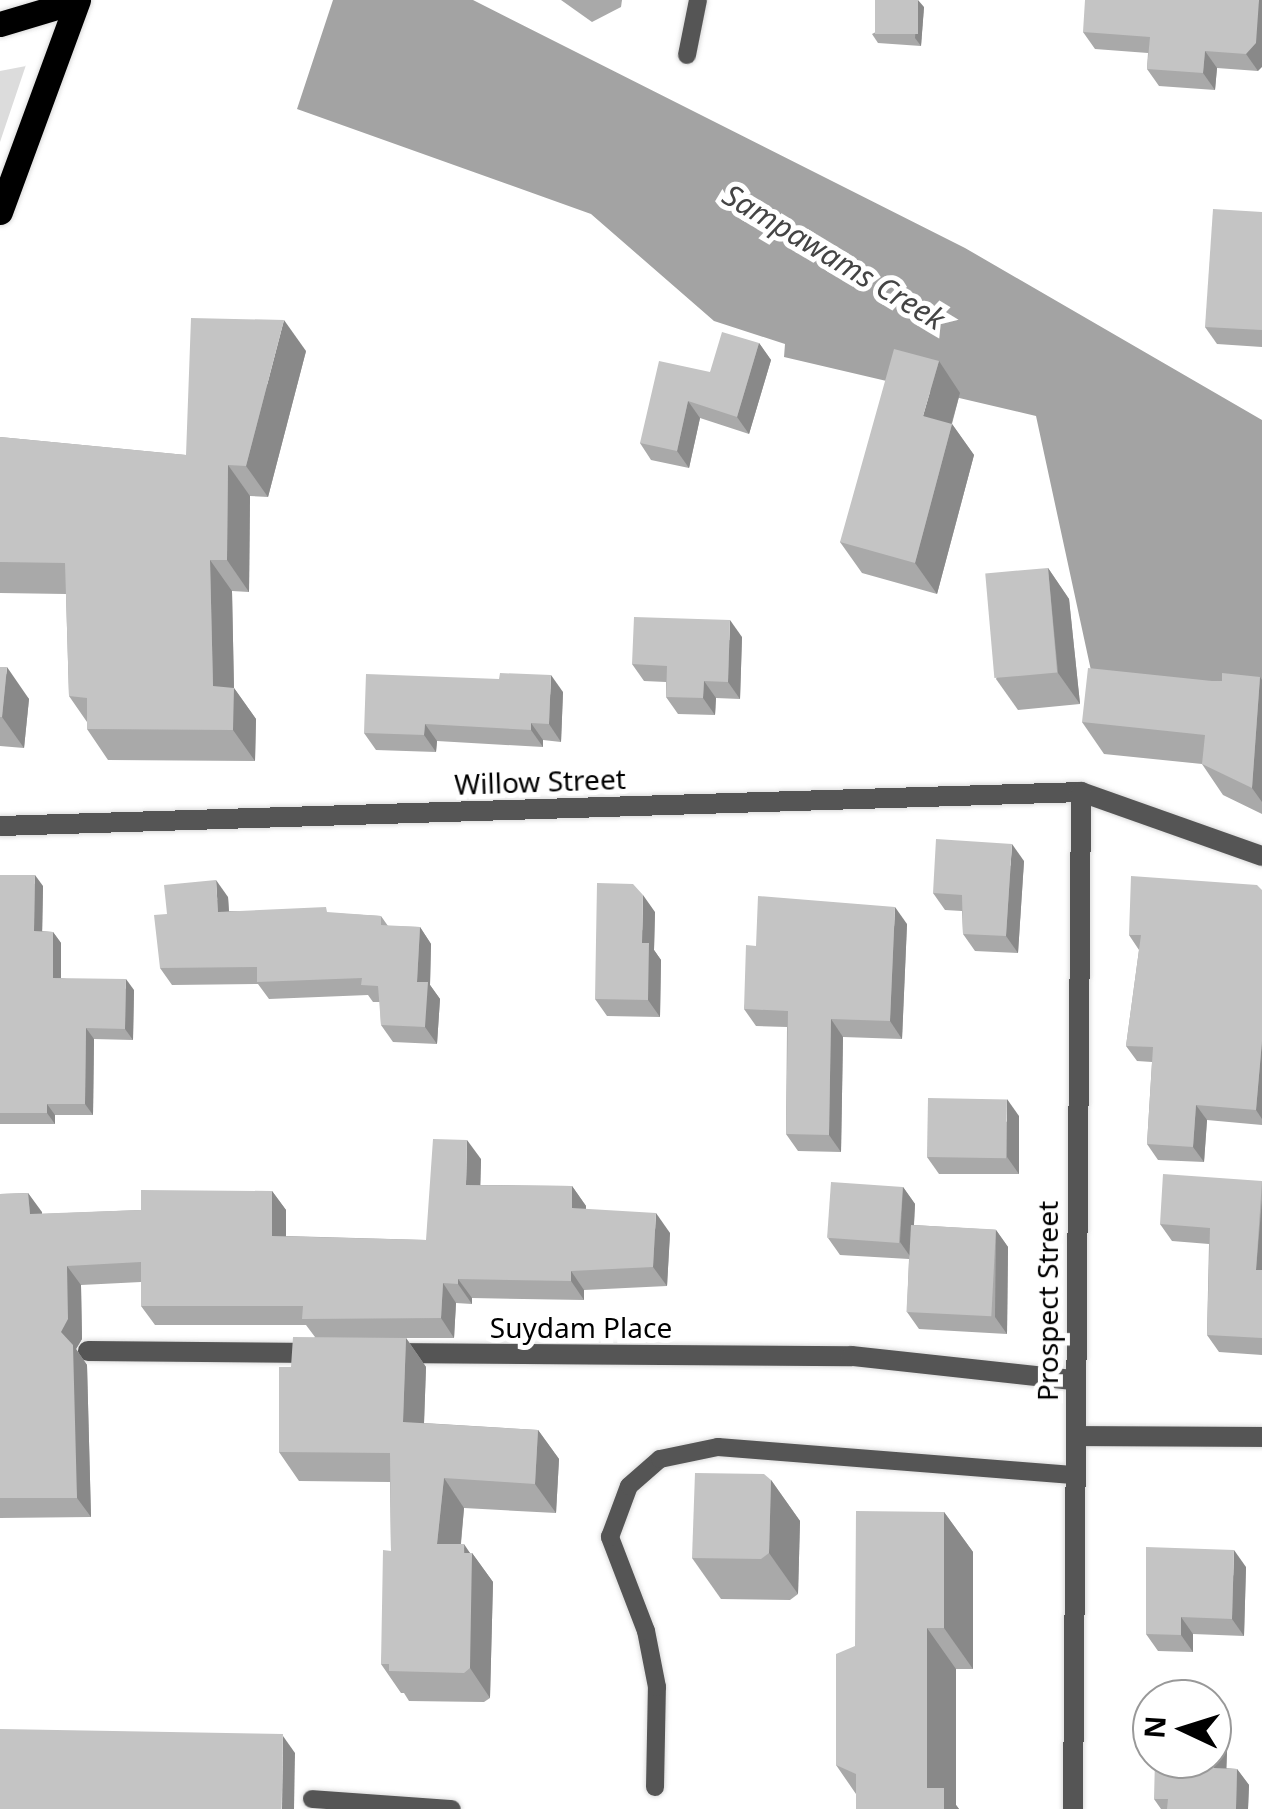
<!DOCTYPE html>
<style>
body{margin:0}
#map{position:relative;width:1262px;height:1809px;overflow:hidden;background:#fff;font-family:"Noto Sans",sans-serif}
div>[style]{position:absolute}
.green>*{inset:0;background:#dcdcdc}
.water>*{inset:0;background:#a3a3a3}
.roads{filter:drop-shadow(0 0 2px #dbdbdb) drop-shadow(0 0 2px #dbdbdb)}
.service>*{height:18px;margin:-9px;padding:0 9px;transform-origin:9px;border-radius:9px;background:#555}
.minor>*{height:20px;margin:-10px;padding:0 10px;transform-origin:10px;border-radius:10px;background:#555}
.primary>*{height:25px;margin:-12.5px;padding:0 12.5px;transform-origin:12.5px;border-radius:12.5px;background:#000}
.wall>*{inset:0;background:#a9a9a9}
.shaded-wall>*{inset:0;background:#898989}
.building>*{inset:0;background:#c4c4c4;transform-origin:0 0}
span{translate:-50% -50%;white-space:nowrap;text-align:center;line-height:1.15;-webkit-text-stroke:10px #fff;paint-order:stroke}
.street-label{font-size:28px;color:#000}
.water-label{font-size:30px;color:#444;font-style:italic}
.north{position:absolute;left:1132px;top:1679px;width:100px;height:100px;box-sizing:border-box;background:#fff;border:2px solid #999;border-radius:50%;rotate:274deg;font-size:28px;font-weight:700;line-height:40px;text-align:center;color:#000}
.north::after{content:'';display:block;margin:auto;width:35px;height:45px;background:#000;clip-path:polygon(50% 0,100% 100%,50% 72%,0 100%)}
</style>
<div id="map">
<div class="green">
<div style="clip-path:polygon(26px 66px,26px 65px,0 142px,0 71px)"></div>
</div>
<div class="water">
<div style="clip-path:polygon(333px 0,473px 0,965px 248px,1262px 420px,1262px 714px,1095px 689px,1036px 416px,784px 357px,785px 344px,714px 321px,591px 214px,297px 109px)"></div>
</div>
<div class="roads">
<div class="service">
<div style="left:687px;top:55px;width:56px;rotate:-78.7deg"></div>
<div style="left:655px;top:1787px;width:100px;rotate:-88.9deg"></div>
<div style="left:657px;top:1687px;width:57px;rotate:-101.1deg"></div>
<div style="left:646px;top:1631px;width:101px;rotate:-111deg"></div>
<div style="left:610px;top:1537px;width:54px;rotate:-69.6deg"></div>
<div style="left:629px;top:1486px;width:41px;rotate:-41.1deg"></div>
<div style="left:660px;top:1459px;width:59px;rotate:-11.7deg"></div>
<div style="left:718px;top:1447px;width:359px;rotate:4.5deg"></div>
<div style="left:312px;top:1799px;width:140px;rotate:4.1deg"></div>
</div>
<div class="minor">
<div style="left:0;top:826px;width:1082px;rotate:-1.8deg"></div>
<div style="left:1081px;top:792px;width:192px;rotate:19.5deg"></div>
<div style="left:88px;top:1351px;width:228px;rotate:0.5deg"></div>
<div style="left:390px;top:1353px;width:462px;rotate:0.4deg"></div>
<div style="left:852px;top:1356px;width:221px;rotate:6.2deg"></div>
<div style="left:1077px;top:1436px;width:185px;rotate:0.3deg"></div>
<div style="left:1073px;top:1809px;width:1017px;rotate:-89.55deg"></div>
</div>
<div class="primary">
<div style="left:0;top:24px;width:80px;rotate:-16.6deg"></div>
<div style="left:0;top:212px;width:226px;rotate:-69.8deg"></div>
</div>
</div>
<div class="wall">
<div style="clip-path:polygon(561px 0,622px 0,621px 7px,592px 22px)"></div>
<div style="clip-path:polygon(1262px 0,1258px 71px,1217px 68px,1215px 90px,1159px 86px,1147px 69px,1148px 53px,1095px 49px,1083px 32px)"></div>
<div style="clip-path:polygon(924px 7px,921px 46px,878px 43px,872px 34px)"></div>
<div style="clip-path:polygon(1262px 212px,1262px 347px,1217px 344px,1205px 327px)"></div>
<div style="clip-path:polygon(759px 343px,771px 360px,749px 434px,700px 418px,689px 468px,651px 460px,640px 443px,710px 372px)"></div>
<div style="clip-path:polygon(306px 351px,268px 497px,250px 496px,249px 592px,232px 591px,234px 688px,256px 719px,255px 761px,108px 760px,87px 729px,87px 722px,69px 696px,66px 594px,0 593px,0 437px,186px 455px)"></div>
<div style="clip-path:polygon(960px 393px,952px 424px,974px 455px,937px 594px,862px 573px,840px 542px)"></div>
<div style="clip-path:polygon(1048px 568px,1069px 599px,1080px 704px,1018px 710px,996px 679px)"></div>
<div style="clip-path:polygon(742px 637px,740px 699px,716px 698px,715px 715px,678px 714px,666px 697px,666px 682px,644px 681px,632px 664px)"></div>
<div style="clip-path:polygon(0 667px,29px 699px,24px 748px,0 746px)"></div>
<div style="clip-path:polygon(1262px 680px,1262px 814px,1223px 795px,1202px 764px,1104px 754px,1082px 722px,1212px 681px)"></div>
<div style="clip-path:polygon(563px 692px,561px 742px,543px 740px,543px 747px,437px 741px,436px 752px,376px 750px,364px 733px)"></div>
<div style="clip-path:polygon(1024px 861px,1018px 953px,975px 951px,963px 934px,962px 911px,945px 910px,933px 893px)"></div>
<div style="clip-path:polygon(0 875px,43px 886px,42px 931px,53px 932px,61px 943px,61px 978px,134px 990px,133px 1040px,94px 1039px,93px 1115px,55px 1115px,55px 1124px,0 1124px)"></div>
<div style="clip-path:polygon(1262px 890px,1262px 1125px,1207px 1120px,1204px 1162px,1158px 1160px,1147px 1144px,1152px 1062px,1137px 1061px,1126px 1046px,1139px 950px,1129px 935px)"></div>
<div style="clip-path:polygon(228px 897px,229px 911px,330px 913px,381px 916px,388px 926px,420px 927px,431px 944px,430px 985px,440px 999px,437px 1044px,393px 1042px,381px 1025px,380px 1002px,373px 1002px,368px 995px,269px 999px,258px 984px,172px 985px,160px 968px,167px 914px)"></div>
<div style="clip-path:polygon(655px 912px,654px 950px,661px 960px,660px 1017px,607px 1016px,595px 999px)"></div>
<div style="clip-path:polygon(907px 924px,902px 1039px,843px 1037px,841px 1152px,798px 1151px,786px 1134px,787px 1027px,756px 1026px,744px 1009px,756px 946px)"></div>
<div style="clip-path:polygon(1019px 1116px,1019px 1174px,939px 1174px,927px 1157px)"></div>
<div style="clip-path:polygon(481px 1159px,480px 1185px,572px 1186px,586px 1206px,586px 1209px,670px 1233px,667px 1286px,584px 1290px,584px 1300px,472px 1298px,472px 1304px,456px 1303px,454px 1338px,406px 1338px,426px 1367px,424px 1423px,538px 1430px,559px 1459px,556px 1513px,464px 1508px,461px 1544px,470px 1553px,472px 1553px,493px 1582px,490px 1698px,484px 1702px,409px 1701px,404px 1693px,401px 1693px,381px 1664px,391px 1551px,390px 1482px,299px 1481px,279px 1452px,291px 1367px,315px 1337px,306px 1325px,155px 1325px,141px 1306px,141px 1282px,81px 1285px,82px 1339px,76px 1349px,87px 1365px,91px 1517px,0 1518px,0 1194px,28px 1193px,42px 1214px,141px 1210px,272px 1191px,286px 1210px,286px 1236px,426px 1240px)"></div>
<div style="clip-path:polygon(1262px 1181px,1262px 1355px,1219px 1352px,1207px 1335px,1209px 1244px,1172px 1241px,1160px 1224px)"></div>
<div style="clip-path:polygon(903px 1187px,915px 1204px,914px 1225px,996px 1230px,1008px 1247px,1007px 1334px,919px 1329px,907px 1312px,909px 1259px,840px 1255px,828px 1238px)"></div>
<div style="clip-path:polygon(771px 1480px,800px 1521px,798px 1594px,790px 1600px,721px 1599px,692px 1558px)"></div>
<div style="clip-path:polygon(944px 1512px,973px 1552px,973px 1669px,956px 1669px,956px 1805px,959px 1809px,856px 1809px,856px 1794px,836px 1765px)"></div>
<div style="clip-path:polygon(1246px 1567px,1244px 1636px,1193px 1634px,1193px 1652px,1158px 1651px,1146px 1634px)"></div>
<div style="clip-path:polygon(1216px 1704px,1228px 1720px,1226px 1768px,1237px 1769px,1249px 1785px,1248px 1809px,1161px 1809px,1154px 1799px)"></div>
</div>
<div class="shaded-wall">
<div style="clip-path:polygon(918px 0,924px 7px,921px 46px,915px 38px)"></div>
<div style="clip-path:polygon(1259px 0,1262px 0,1262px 67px,1258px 71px,1246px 54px)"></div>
<div style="clip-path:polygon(1205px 51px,1217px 68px,1215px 90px,1203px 73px)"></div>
<div style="clip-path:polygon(284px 320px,306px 351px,268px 497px,246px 466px)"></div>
<div style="clip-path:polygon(759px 343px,771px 360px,749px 434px,737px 417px)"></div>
<div style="clip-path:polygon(939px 361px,960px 393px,945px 447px,923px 416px)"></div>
<div style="clip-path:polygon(688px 401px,700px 418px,689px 468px,677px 451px)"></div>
<div style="clip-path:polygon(952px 424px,974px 455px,937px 594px,915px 563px)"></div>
<div style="clip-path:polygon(228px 465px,250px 496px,249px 592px,227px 560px)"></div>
<div style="clip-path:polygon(210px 560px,232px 591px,234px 690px,234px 688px,256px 719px,255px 761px,233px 730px,213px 686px)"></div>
<div style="clip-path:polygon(1048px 568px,1069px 599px,1080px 704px,1058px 673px)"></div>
<div style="clip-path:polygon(730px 620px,742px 637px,740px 699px,728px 682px)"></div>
<div style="clip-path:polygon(7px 667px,29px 699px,24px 748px,2px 717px)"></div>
<div style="clip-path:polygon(551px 675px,563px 692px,561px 742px,549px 724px)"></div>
<div style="clip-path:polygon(1260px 677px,1262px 680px,1262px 802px,1252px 788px)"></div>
<div style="clip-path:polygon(704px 681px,716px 698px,715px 715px,703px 698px)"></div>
<div style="clip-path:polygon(531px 723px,543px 740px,543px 747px,531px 730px)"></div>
<div style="clip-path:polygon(425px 724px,437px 741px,436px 752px,424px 735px)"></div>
<div style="clip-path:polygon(1012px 844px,1024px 861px,1018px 953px,1006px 936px)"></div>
<div style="clip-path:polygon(35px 875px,43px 886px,42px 942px,34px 931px)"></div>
<div style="clip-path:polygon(216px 880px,228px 897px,230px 929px,218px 912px)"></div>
<div style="clip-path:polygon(643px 895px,655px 912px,654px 950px,661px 960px,660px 1017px,648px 1000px,642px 943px)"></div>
<div style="clip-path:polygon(895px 907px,907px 924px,902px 1039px,890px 1021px)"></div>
<div style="clip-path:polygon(420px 927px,431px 944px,430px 985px,440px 999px,437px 1044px,425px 1027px,417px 982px)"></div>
<div style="clip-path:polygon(53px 932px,61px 943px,61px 989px,53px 978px)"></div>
<div style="clip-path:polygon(126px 979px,134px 990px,133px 1040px,125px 1029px)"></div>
<div style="clip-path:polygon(831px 1019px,843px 1037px,841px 1152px,829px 1135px)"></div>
<div style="clip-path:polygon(86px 1028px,94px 1039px,93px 1115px,85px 1104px)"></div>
<div style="clip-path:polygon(1262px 1041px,1262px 1119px,1256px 1110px)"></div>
<div style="clip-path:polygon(1007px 1099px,1019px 1116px,1019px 1174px,1007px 1157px)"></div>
<div style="clip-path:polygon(47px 1104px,55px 1115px,55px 1124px,47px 1113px)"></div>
<div style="clip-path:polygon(1196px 1105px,1207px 1120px,1204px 1162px,1193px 1147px)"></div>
<div style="clip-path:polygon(467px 1140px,481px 1159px,480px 1204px,466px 1185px)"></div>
<div style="clip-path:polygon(572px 1186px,586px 1206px,585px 1228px,572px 1208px)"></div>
<div style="clip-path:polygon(903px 1187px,915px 1204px,912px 1259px,900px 1242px)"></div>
<div style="clip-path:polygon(272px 1191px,286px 1210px,286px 1255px,272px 1236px)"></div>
<div style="clip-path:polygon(28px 1193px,42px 1212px,43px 1234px,30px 1214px)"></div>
<div style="clip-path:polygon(1262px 1200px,1262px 1278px,1256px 1270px)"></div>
<div style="clip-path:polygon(656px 1213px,670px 1233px,667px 1286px,653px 1267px)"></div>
<div style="clip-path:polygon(996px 1230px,1008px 1247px,1007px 1334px,995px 1317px)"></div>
<div style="clip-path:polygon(67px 1266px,81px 1285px,82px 1339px,76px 1349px,87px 1365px,91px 1517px,77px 1498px,61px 1332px)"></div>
<div style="clip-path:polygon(571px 1271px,584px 1290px,584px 1300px,571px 1281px)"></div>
<div style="clip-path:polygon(458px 1279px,472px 1298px,472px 1304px,458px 1284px)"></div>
<div style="clip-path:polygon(443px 1283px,456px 1303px,454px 1338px,441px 1318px)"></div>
<div style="clip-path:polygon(406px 1338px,426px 1367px,423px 1451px,403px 1422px)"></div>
<div style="clip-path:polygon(538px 1430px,559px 1459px,556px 1513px,535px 1484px)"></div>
<div style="clip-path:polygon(444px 1478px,464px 1508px,458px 1573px,437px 1544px)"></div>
<div style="clip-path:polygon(771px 1480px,800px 1521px,798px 1594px,769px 1553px)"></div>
<div style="clip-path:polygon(944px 1512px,973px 1552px,973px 1669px,944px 1628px)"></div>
<div style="clip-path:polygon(464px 1544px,472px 1556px,472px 1553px,493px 1582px,490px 1698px,470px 1668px)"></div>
<div style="clip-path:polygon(1234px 1550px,1246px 1567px,1244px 1636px,1232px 1619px)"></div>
<div style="clip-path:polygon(1181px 1617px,1193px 1634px,1193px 1652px,1181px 1635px)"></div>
<div style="clip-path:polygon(927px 1628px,956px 1669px,956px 1805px,959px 1809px,942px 1809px,927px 1788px)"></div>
<div style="clip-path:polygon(1216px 1704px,1228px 1720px,1226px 1785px,1214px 1768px)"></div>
<div style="clip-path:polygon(283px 1736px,295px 1753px,294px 1809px,282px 1809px)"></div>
<div style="clip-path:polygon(1237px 1769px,1249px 1785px,1248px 1809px,1236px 1809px)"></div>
</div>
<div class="building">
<div style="left:875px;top:0;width:43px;height:34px"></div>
<div style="clip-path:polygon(1085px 0,1259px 0,1256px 43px,1246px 54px,1205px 51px,1203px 73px,1147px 69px,1150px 37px,1083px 32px)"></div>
<div style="clip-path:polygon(1213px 209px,1262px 212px,1262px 330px,1205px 327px)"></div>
<div style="clip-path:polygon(191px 318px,284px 320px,246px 466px,228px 465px,227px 560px,210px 560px,213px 686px,234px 688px,233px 730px,87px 729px,87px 698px,69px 696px,65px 563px,0 562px,0 437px,186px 455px)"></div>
<div style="clip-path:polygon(722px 332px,759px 343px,737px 417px,688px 401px,677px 451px,640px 443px,659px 361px,710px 372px)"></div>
<div style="clip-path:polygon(894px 349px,939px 361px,923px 416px,952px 424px,915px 563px,840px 542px)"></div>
<div style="left:1048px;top:568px;width:105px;height:63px;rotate:85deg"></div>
<div style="clip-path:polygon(634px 617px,730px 620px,728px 682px,704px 681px,703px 698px,666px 697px,667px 666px,632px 664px)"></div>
<div style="clip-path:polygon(0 667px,7px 667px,2px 717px,0 717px)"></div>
<div style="clip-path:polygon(1088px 668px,1212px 681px,1222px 681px,1222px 673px,1260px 677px,1252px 788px,1202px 764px,1205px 735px,1082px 722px)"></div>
<div style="clip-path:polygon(500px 673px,551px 675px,549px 724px,531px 723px,531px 730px,425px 724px,424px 735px,364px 733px,366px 674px,499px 679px)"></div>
<div style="clip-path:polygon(936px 839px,1012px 844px,1006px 936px,963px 934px,962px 895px,933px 893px)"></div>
<div style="clip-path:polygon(0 875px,35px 875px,34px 931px,53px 932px,53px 978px,126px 979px,125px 1029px,86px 1028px,85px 1104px,47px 1104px,47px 1113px,0 1113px)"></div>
<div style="clip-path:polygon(1131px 876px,1257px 885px,1262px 890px,1262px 1041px,1256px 1110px,1196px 1105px,1193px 1147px,1147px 1144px,1153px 1047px,1126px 1046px,1141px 935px,1129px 935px)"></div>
<div style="clip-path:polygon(216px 880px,218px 912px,326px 907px,327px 912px,381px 916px,381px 925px,420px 927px,417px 982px,428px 982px,425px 1027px,381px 1025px,378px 986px,361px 985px,362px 978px,257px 982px,257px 967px,160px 968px,154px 915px,167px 914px,164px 885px)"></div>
<div style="clip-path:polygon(597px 883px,633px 884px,643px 895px,642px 943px,649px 943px,648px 1000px,595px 999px)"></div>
<div style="clip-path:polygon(758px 896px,895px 907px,890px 1021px,831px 1019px,829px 1135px,786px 1134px,788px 1011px,744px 1009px,746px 945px,756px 946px)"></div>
<div style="left:928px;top:1098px;width:79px;height:59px;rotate:1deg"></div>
<div style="clip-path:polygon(433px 1139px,467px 1140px,466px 1185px,572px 1186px,572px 1208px,656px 1213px,653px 1267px,571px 1271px,571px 1281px,458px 1279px,458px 1284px,443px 1283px,441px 1318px,302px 1319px,303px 1306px,141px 1306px,141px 1262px,67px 1266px,68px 1319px,61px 1332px,73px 1345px,77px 1498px,0 1498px,0 1194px,28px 1193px,30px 1214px,141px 1210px,141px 1190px,272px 1191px,272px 1236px,426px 1240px)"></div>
<div style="clip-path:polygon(1163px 1174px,1262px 1181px,1256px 1270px,1262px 1270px,1262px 1338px,1207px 1335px,1210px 1228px,1160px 1224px)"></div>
<div style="left:831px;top:1182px;width:72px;height:56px;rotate:4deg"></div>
<div style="left:911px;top:1225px;width:85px;height:87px;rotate:3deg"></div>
<div style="clip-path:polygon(293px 1337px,406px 1338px,403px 1422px,538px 1430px,535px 1484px,444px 1478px,437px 1544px,464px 1544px,464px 1553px,472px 1553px,470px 1668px,464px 1673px,389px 1671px,389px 1664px,381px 1664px,383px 1550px,391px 1551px,390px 1453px,279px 1452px,279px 1367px,291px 1367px)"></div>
<div style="clip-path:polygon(695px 1473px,764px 1474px,771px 1480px,769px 1553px,761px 1559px,692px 1558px)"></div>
<div style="clip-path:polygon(856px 1511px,944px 1512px,944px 1628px,927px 1628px,927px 1788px,944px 1788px,944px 1809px,856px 1809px,856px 1774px,836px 1765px,836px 1654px,855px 1646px)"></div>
<div style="clip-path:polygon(1146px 1547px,1234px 1550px,1232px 1619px,1181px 1617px,1181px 1635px,1146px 1634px)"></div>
<div style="clip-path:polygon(1212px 1704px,1216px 1704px,1214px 1768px,1237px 1769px,1236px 1809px,1167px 1809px,1168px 1799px,1154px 1799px,1155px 1759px,1212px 1759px)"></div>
<div style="left:0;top:1729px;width:283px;height:80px;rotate:1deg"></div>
</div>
<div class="street-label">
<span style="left:540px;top:781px;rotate:-2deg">Willow Street</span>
<span style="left:1047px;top:1301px;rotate:-90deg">Prospect Street</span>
<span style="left:581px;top:1327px">Suydam Place</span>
</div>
<div class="water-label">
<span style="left:834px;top:257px;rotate:31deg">Sampawams Creek</span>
</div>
<div class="north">N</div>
</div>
